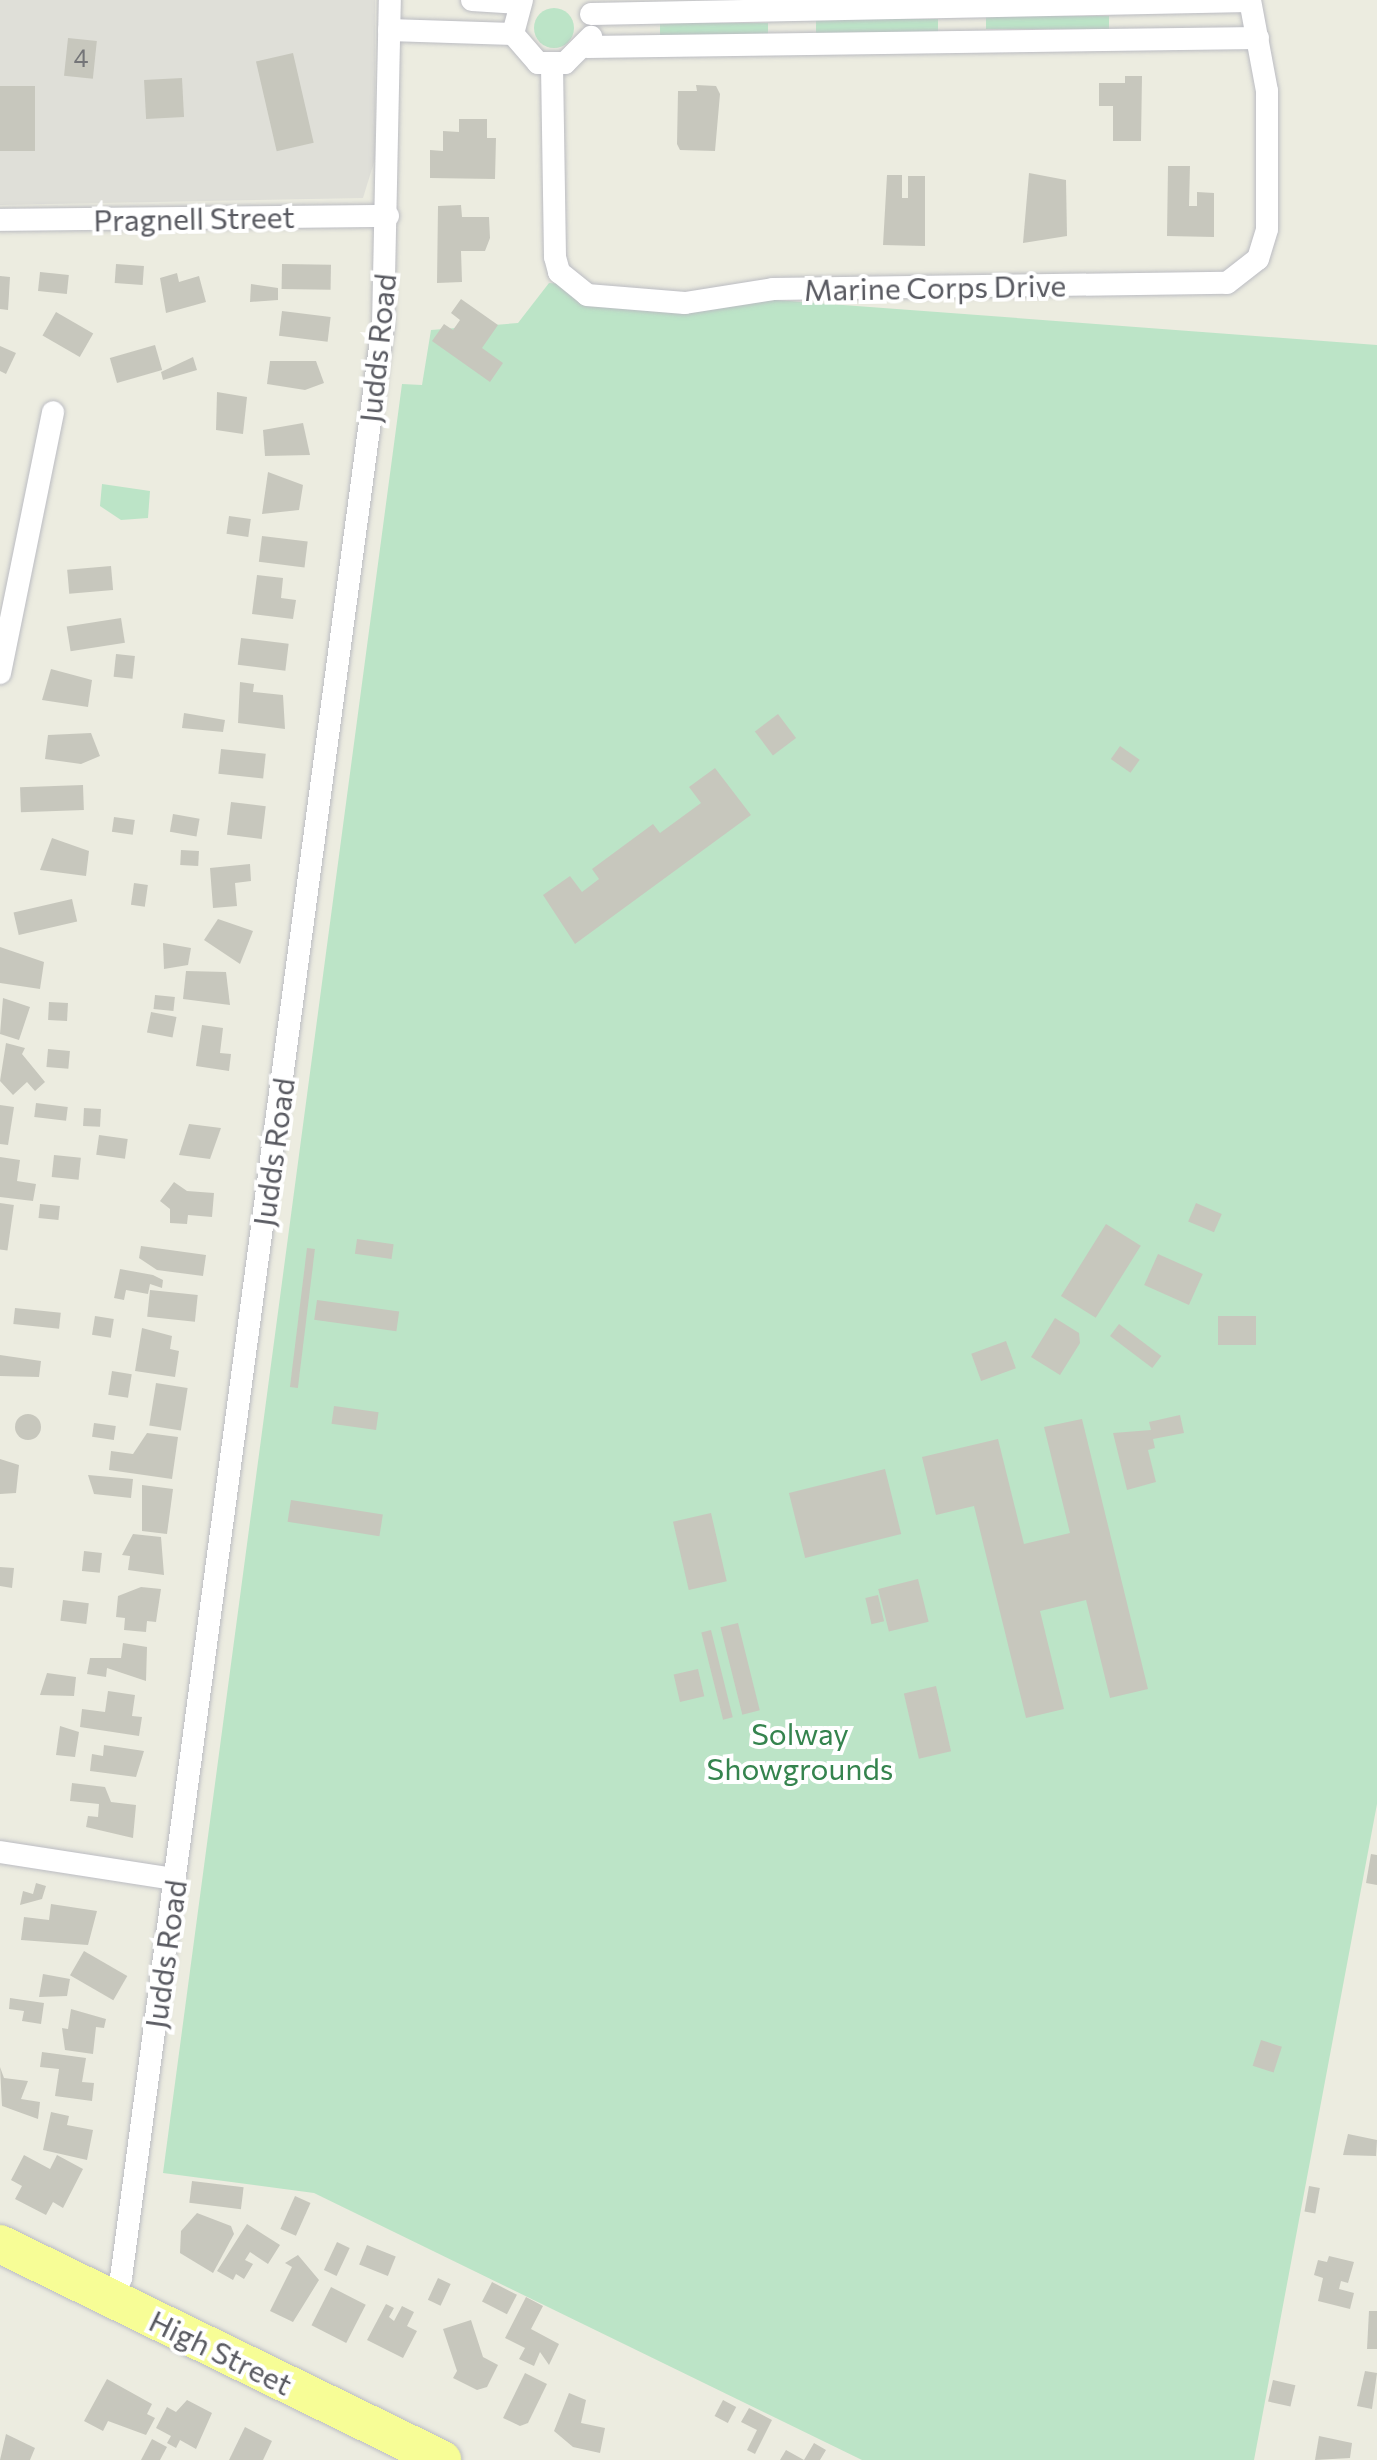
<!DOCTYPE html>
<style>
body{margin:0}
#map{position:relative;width:1377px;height:2460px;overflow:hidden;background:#ecece0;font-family:Commissioner,sans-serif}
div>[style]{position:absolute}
.industrial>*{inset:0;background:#dfdfd8}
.green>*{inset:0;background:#bce4c7;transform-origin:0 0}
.round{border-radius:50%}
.building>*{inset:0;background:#c7c7bd;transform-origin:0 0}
.roads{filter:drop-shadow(0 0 2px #bbbcc2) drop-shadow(0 0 2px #bbbcc2)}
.minor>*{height:22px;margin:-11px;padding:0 11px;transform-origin:11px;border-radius:11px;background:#fff}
.trunk>*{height:38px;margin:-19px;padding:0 19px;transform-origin:19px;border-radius:19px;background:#f7fd96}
span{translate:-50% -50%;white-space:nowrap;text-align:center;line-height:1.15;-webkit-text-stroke:8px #fff;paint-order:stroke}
.number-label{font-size:25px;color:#747578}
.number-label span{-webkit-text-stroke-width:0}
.street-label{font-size:30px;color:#595a61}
.park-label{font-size:30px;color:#35844e}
</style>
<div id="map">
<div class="industrial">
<div style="clip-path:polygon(0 0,375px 0,375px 159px,363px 198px,0 205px)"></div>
</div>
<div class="green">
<div class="round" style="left:534px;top:8px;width:40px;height:40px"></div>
<div style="left:1109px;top:16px;width:13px;height:123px;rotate:90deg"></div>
<div style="left:938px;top:19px;width:14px;height:122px;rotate:90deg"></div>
<div style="left:768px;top:23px;width:14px;height:108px;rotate:90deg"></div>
<div style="clip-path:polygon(549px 283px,1377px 345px,1377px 1804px,1254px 2460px,862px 2460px,314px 2193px,163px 2173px,402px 384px,422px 385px,431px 330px,518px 323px)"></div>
<div style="clip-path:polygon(102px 484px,150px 491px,148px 518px,121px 520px,100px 506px)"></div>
</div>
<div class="building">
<div style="left:68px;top:38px;width:29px;height:38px;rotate:6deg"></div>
<div style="left:293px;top:53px;width:92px;height:38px;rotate:77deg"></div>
<div style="clip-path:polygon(1125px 76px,1142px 76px,1141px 141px,1113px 141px,1113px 106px,1099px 106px,1099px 83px,1125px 83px)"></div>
<div style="left:182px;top:78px;width:39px;height:38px;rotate:87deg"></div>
<div style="clip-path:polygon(696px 85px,716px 86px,720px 94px,715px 151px,680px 150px,677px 144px,678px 91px,697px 91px)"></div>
<div style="left:0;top:86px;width:35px;height:65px"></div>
<div style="clip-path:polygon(459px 119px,487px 119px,487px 138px,496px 138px,495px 179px,430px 178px,430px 150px,443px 151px,443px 131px,459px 132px)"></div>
<div style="clip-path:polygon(1168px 166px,1190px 166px,1189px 206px,1197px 206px,1197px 192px,1214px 193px,1214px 237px,1167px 236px)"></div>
<div style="clip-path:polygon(1029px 173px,1066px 180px,1067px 236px,1023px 243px)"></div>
<div style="clip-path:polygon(887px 175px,902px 175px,902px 198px,908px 198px,908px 176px,925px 176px,925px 246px,883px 245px)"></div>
<div style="clip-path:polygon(461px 205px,462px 217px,489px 217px,490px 238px,485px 251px,461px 251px,462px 282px,437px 283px,438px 206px)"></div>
<div style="left:116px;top:264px;width:28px;height:19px;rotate:4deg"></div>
<div style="left:282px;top:264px;width:49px;height:25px;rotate:1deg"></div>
<div style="left:40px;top:272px;width:29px;height:19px;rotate:6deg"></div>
<div style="clip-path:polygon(177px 273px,179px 282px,199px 276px,206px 302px,166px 313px,160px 278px)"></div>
<div style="clip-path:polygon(0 276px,10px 277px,8px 310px,0 309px)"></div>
<div style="clip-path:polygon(251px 284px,278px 288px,278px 300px,250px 302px)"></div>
<div style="clip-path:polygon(461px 299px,498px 325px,482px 348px,503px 363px,490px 382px,432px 341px,444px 324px,453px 330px,460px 320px,451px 313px)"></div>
<div style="left:282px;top:311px;width:49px;height:25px;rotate:7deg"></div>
<div style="left:56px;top:312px;width:43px;height:27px;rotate:30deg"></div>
<div style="left:155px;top:345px;width:26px;height:47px;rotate:74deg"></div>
<div style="clip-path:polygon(0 346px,16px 353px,6px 374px,0 371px)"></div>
<div style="clip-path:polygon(193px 357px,197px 370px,163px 380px,161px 372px)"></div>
<div style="clip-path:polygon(270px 361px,316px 361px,324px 383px,305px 390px,267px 384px)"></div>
<div style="clip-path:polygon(217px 392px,247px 397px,243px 434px,216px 430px)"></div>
<div style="clip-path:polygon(303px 423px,310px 455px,265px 456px,263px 430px)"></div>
<div style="clip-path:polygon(268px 472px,303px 485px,299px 510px,262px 514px)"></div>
<div style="left:229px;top:516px;width:22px;height:18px;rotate:8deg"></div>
<div style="left:262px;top:536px;width:46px;height:26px;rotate:7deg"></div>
<div style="left:111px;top:566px;width:24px;height:44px;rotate:85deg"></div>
<div style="clip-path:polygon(257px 575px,283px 578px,281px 598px,296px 600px,293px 619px,252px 614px)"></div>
<div style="left:121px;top:618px;width:25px;height:55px;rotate:81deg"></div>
<div style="left:241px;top:638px;width:48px;height:27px;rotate:7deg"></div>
<div style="left:116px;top:654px;width:19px;height:23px;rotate:6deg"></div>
<div style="clip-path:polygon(51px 669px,92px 680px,88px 707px,42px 700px)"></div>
<div style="clip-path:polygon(240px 682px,254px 684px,253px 692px,283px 695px,285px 729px,238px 723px)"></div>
<div style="clip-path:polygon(184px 713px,225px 720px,223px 732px,182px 728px)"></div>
<div style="left:778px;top:714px;width:30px;height:29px;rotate:53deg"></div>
<div style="clip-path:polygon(91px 733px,100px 756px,81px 764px,45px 759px,48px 735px)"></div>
<div style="left:1120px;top:746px;width:24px;height:16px;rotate:35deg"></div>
<div style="left:221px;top:749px;width:45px;height:25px;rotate:6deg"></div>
<div style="clip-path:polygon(715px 768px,751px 815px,575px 944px,543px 895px,570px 876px,582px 892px,599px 879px,592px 869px,653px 824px,660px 833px,701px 803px,689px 787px)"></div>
<div style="left:83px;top:785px;width:25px;height:63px;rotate:88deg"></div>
<div style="left:231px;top:802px;width:35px;height:33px;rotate:7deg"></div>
<div style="left:173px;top:814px;width:27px;height:18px;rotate:10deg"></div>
<div style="left:114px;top:817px;width:21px;height:15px;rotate:8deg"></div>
<div style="clip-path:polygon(52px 838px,89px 851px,86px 876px,40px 870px)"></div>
<div style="left:181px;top:850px;width:18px;height:15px;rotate:3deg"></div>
<div style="clip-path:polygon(250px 864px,251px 881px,235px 883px,237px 906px,213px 908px,210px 868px)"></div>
<div style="left:134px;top:883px;width:14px;height:22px;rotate:8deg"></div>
<div style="left:72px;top:899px;width:23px;height:60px;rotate:77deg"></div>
<div style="clip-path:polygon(218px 919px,253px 931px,240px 964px,204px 940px)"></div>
<div style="clip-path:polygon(163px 943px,191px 948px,188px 965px,164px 969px)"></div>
<div style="clip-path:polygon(0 947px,44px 962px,40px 989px,0 983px)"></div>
<div style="clip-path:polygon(186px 971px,226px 972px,230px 1005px,183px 999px)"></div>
<div style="left:155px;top:995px;width:20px;height:14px;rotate:6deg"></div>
<div style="clip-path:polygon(3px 998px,30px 1007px,19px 1040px,0 1034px)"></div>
<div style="left:49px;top:1002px;width:19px;height:18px;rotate:3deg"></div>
<div style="left:151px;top:1012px;width:26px;height:21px;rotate:11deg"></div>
<div style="clip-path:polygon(202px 1025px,223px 1028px,220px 1053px,231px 1054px,229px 1071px,196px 1066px)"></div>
<div style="clip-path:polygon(6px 1043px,25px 1048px,22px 1054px,45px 1082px,35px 1091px,27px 1082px,13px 1095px,0 1081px)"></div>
<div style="left:48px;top:1049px;width:22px;height:18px;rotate:5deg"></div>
<div style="left:36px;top:1103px;width:32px;height:14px;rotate:7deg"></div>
<div style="clip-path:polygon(0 1105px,14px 1107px,8px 1145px,0 1144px)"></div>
<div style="left:84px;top:1108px;width:17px;height:18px;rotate:3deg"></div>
<div style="clip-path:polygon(189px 1124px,221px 1128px,210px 1159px,179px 1155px)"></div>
<div style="left:99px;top:1135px;width:29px;height:20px;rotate:8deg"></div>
<div style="left:54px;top:1155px;width:27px;height:22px;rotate:6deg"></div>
<div style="clip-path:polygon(0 1157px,20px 1160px,17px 1181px,36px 1184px,33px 1201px,0 1197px)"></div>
<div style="clip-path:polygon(174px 1182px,187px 1191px,214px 1193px,212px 1217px,188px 1215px,187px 1224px,170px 1223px,170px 1209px,160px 1201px)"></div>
<div style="left:0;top:1203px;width:14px;height:46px;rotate:8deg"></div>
<div style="left:1196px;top:1203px;width:28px;height:20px;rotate:23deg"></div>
<div style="left:40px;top:1204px;width:20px;height:14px;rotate:6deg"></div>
<div style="left:1106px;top:1224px;width:41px;height:85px;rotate:32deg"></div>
<div style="left:357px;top:1239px;width:37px;height:15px;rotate:8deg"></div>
<div style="clip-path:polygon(141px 1246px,206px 1255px,203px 1276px,157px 1270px,139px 1258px)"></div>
<div style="left:307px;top:1248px;width:8px;height:140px;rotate:7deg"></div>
<div style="left:1158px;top:1254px;width:49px;height:34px;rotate:24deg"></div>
<div style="clip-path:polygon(120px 1269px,153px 1275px,163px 1280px,162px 1288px,150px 1284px,148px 1294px,126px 1290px,124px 1300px,114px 1298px)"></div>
<div style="left:150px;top:1290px;width:48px;height:27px;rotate:6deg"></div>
<div style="left:317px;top:1300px;width:83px;height:20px;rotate:8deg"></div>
<div style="left:15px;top:1308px;width:46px;height:16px;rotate:6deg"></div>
<div style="left:95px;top:1316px;width:19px;height:19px;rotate:9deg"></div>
<div style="left:1218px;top:1316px;width:38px;height:29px"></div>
<div style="clip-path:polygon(1055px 1318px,1079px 1333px,1080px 1343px,1060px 1375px,1031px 1357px)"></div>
<div style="left:1119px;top:1324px;width:53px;height:15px;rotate:37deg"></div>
<div style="clip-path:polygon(142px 1328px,172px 1336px,170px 1349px,179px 1351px,175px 1377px,135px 1371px)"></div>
<div style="left:1006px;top:1341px;width:29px;height:37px;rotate:70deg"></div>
<div style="clip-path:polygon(0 1355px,41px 1361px,39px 1377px,0 1376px)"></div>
<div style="left:112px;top:1371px;width:20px;height:24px;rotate:9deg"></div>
<div style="left:156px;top:1383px;width:32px;height:43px;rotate:9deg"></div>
<div style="left:334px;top:1406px;width:45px;height:18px;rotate:8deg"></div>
<div class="round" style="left:15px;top:1414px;width:26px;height:26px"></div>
<div style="clip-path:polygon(1180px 1415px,1184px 1433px,1153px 1439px,1155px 1448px,1148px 1450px,1156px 1482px,1127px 1490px,1113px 1433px,1151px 1430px,1149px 1422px)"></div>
<div style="clip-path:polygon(1082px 1419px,1148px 1689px,1110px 1698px,1086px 1600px,1040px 1611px,1064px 1709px,1026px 1718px,974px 1506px,936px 1515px,922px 1457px,998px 1439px,1024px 1544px,1070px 1533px,1044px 1427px)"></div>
<div style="left:94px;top:1423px;width:22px;height:14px;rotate:8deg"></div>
<div style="clip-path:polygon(147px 1433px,178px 1437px,172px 1479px,109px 1470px,111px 1451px,133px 1454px)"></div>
<div style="clip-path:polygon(0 1459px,19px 1465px,16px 1493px,0 1494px)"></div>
<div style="left:885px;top:1469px;width:67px;height:99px;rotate:76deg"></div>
<div style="clip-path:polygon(88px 1475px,133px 1479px,131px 1498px,94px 1494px)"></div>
<div style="clip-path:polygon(142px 1485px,173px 1489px,167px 1534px,142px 1531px)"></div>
<div style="left:291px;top:1500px;width:93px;height:22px;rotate:9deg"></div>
<div style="left:711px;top:1513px;width:70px;height:39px;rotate:77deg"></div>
<div style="clip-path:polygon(133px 1534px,161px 1537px,164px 1575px,128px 1570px,130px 1556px,122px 1555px)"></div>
<div style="left:84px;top:1551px;width:18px;height:20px;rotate:6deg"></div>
<div style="clip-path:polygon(0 1567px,14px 1568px,12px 1588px,0 1586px)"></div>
<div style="left:918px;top:1579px;width:44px;height:41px;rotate:76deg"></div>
<div style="clip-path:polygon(141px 1587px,161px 1589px,156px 1622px,147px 1621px,146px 1632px,124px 1630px,125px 1618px,116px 1617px,118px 1596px)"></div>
<div style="left:878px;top:1595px;width:27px;height:13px;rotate:77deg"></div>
<div style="left:63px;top:1600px;width:26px;height:21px;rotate:7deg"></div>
<div style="left:738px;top:1623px;width:90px;height:18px;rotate:76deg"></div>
<div style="left:711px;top:1630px;width:90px;height:10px;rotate:76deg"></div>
<div style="clip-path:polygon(123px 1643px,147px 1647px,146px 1681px,107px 1668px,106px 1677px,87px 1674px,90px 1658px,121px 1658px)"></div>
<div style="left:698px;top:1669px;width:28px;height:25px;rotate:77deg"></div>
<div style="clip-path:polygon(47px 1673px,76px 1677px,74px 1696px,40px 1695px)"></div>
<div style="left:936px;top:1686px;width:67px;height:33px;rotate:77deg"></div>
<div style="clip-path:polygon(108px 1691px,135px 1695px,132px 1716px,142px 1717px,139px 1736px,80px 1727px,82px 1709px,105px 1712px)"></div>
<div style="clip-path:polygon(60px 1726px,79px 1732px,75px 1757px,56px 1755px)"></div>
<div style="clip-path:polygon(104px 1745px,144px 1751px,136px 1777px,90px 1771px,92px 1754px,103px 1756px)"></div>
<div style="clip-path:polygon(72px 1783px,105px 1787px,111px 1802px,136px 1805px,133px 1838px,86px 1827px,88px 1816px,98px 1817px,99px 1804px,70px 1801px)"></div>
<div style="clip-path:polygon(1371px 1854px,1377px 1855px,1377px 1885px,1366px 1883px)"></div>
<div style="clip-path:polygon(36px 1883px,46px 1886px,42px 1899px,20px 1905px,23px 1891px,33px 1894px)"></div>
<div style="clip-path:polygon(51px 1904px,97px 1911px,88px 1945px,21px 1940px,24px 1917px,49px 1920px)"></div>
<div style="left:84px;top:1951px;width:50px;height:28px;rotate:30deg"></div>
<div style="clip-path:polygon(43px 1974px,70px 1979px,67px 1996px,39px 1997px)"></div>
<div style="clip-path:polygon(10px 1998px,44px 2003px,41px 2024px,22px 2021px,24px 2011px,9px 2009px)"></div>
<div style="clip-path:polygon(71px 2009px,106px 2019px,104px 2028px,96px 2027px,93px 2054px,65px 2050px,62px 2028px,68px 2029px)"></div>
<div style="left:1261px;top:2040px;width:22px;height:27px;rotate:18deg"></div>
<div style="clip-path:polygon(42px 2052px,86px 2058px,82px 2082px,94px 2083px,92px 2101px,55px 2096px,59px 2069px,40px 2067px)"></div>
<div style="clip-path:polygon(0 2067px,4px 2078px,28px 2081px,21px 2099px,40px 2102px,38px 2119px,2px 2106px)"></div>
<div style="clip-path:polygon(51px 2112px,69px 2116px,67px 2125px,93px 2130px,87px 2160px,43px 2150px)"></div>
<div style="clip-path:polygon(1348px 2134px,1377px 2140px,1376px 2156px,1343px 2155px)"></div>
<div style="clip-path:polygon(24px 2155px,50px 2169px,57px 2155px,83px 2169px,63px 2208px,53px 2202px,46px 2215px,15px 2199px,22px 2186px,11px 2180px)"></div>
<div style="left:192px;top:2181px;width:52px;height:22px;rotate:7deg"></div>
<div style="left:1309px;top:2186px;width:11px;height:26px;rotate:10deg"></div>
<div style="left:295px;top:2196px;width:17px;height:36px;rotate:24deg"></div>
<div style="clip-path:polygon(197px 2213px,231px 2226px,234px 2234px,213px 2273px,180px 2253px,181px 2231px)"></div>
<div style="clip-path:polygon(247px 2224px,280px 2245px,268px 2264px,250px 2252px,245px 2260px,253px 2264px,244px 2279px,236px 2274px,233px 2280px,217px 2271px)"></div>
<div style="left:337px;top:2242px;width:14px;height:31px;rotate:25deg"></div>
<div style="left:367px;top:2245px;width:31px;height:21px;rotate:22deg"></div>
<div style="clip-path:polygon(298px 2255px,319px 2280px,293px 2322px,270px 2311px,292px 2267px,285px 2263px)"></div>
<div style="clip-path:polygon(1329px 2256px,1354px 2262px,1348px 2283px,1341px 2281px,1339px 2289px,1354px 2293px,1350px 2309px,1318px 2301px,1323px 2278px,1314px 2275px,1318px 2260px,1327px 2262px)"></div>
<div style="left:438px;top:2278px;width:14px;height:24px;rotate:25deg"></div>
<div style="left:492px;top:2282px;width:28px;height:22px;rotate:27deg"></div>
<div style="left:331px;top:2287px;width:39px;height:43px;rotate:27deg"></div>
<div style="clip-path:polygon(526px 2297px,543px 2306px,531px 2329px,559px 2344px,549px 2365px,540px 2352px,534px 2366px,519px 2359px,525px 2348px,505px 2338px)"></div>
<div style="clip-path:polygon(386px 2304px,394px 2308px,389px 2317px,394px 2321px,402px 2306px,414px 2312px,407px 2326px,417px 2331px,403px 2358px,367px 2340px)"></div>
<div style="clip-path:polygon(1369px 2311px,1377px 2311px,1377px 2349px,1367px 2349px)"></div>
<div style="clip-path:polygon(471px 2320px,483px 2357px,498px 2365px,487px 2387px,477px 2390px,453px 2378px,457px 2371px,443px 2329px)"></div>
<div style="clip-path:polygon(1365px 2371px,1377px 2373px,1372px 2409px,1357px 2406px)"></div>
<div style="clip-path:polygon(525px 2373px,547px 2384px,528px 2423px,520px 2426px,503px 2418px)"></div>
<div style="clip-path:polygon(107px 2379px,152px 2404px,147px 2414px,155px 2418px,146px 2435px,108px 2421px,103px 2431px,84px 2421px)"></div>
<div style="left:1273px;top:2380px;width:23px;height:22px;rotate:13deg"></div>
<div style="clip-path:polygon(569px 2393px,586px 2400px,581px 2423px,605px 2428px,600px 2453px,573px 2447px,554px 2431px)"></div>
<div style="clip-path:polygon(187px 2400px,212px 2413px,196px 2449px,180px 2440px,176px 2448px,167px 2443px,171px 2436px,156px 2428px,167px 2407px,176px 2412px)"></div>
<div style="left:723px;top:2400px;width:15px;height:18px;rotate:28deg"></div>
<div style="clip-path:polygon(749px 2408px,772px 2420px,755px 2454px,747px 2450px,757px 2430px,741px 2422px)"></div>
<div style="clip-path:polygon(245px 2427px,272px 2441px,263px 2460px,229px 2460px)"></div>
<div style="clip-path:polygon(6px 2434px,35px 2448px,30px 2460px,0 2460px)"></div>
<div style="clip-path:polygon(1319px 2436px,1352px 2443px,1350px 2458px,1315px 2460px)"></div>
<div style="clip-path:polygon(152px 2439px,167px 2447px,160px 2460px,141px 2460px)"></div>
<div style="clip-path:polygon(814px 2443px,826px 2450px,820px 2460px,780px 2460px,786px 2450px,804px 2460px)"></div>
</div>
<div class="roads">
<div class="minor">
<div style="left:472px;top:0;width:48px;rotate:3.6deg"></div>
<div style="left:522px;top:0;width:35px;rotate:105deg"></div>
<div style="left:513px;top:34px;width:38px;rotate:49deg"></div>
<div style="left:538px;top:63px;width:27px"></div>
<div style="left:565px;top:63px;width:37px;rotate:-45deg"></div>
<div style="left:591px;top:14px;width:659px;rotate:-1.13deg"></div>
<div style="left:389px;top:30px;width:124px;rotate:1.8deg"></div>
<div style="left:587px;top:47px;width:671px;rotate:-0.77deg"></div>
<div style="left:552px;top:66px;width:191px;rotate:89.1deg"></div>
<div style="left:555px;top:257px;width:16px;rotate:75deg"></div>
<div style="left:559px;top:272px;width:36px;rotate:39deg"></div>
<div style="left:587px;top:295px;width:98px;rotate:4.7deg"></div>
<div style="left:685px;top:303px;width:89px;rotate:-9deg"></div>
<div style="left:773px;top:289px;width:454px;rotate:-0.8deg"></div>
<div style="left:1227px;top:283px;width:39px;rotate:-38deg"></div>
<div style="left:1258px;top:259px;width:31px;rotate:-73deg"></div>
<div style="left:1267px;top:229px;width:138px;rotate:-90deg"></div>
<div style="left:1267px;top:91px;width:93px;rotate:-100.6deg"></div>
<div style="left:0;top:220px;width:388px;rotate:-0.6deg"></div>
<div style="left:0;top:673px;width:266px;rotate:-78.5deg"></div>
<div style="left:0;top:1852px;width:177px;rotate:8.8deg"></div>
<div style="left:112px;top:2299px;width:23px;rotate:-67deg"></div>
<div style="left:121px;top:2278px;width:1970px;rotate:-82.36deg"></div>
<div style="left:383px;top:326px;width:326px;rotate:-88.8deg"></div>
</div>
<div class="trunk">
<div style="left:0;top:2244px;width:492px;rotate:26deg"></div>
</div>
</div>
<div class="number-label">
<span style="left:81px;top:57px">4</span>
</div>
<div class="street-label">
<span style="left:194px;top:218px;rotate:-1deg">Pragnell Street</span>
<span style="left:935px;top:287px;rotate:-1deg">Marine Corps Drive</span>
<span style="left:377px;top:348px;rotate:-84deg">Judds Road</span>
<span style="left:273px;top:1152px;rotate:-82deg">Judds Road</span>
<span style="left:165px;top:1954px;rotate:-82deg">Judds Road</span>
<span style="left:221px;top:2352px;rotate:26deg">High Street</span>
</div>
<div class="park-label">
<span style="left:800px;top:1750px">Solway<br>Showgrounds</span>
</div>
</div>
